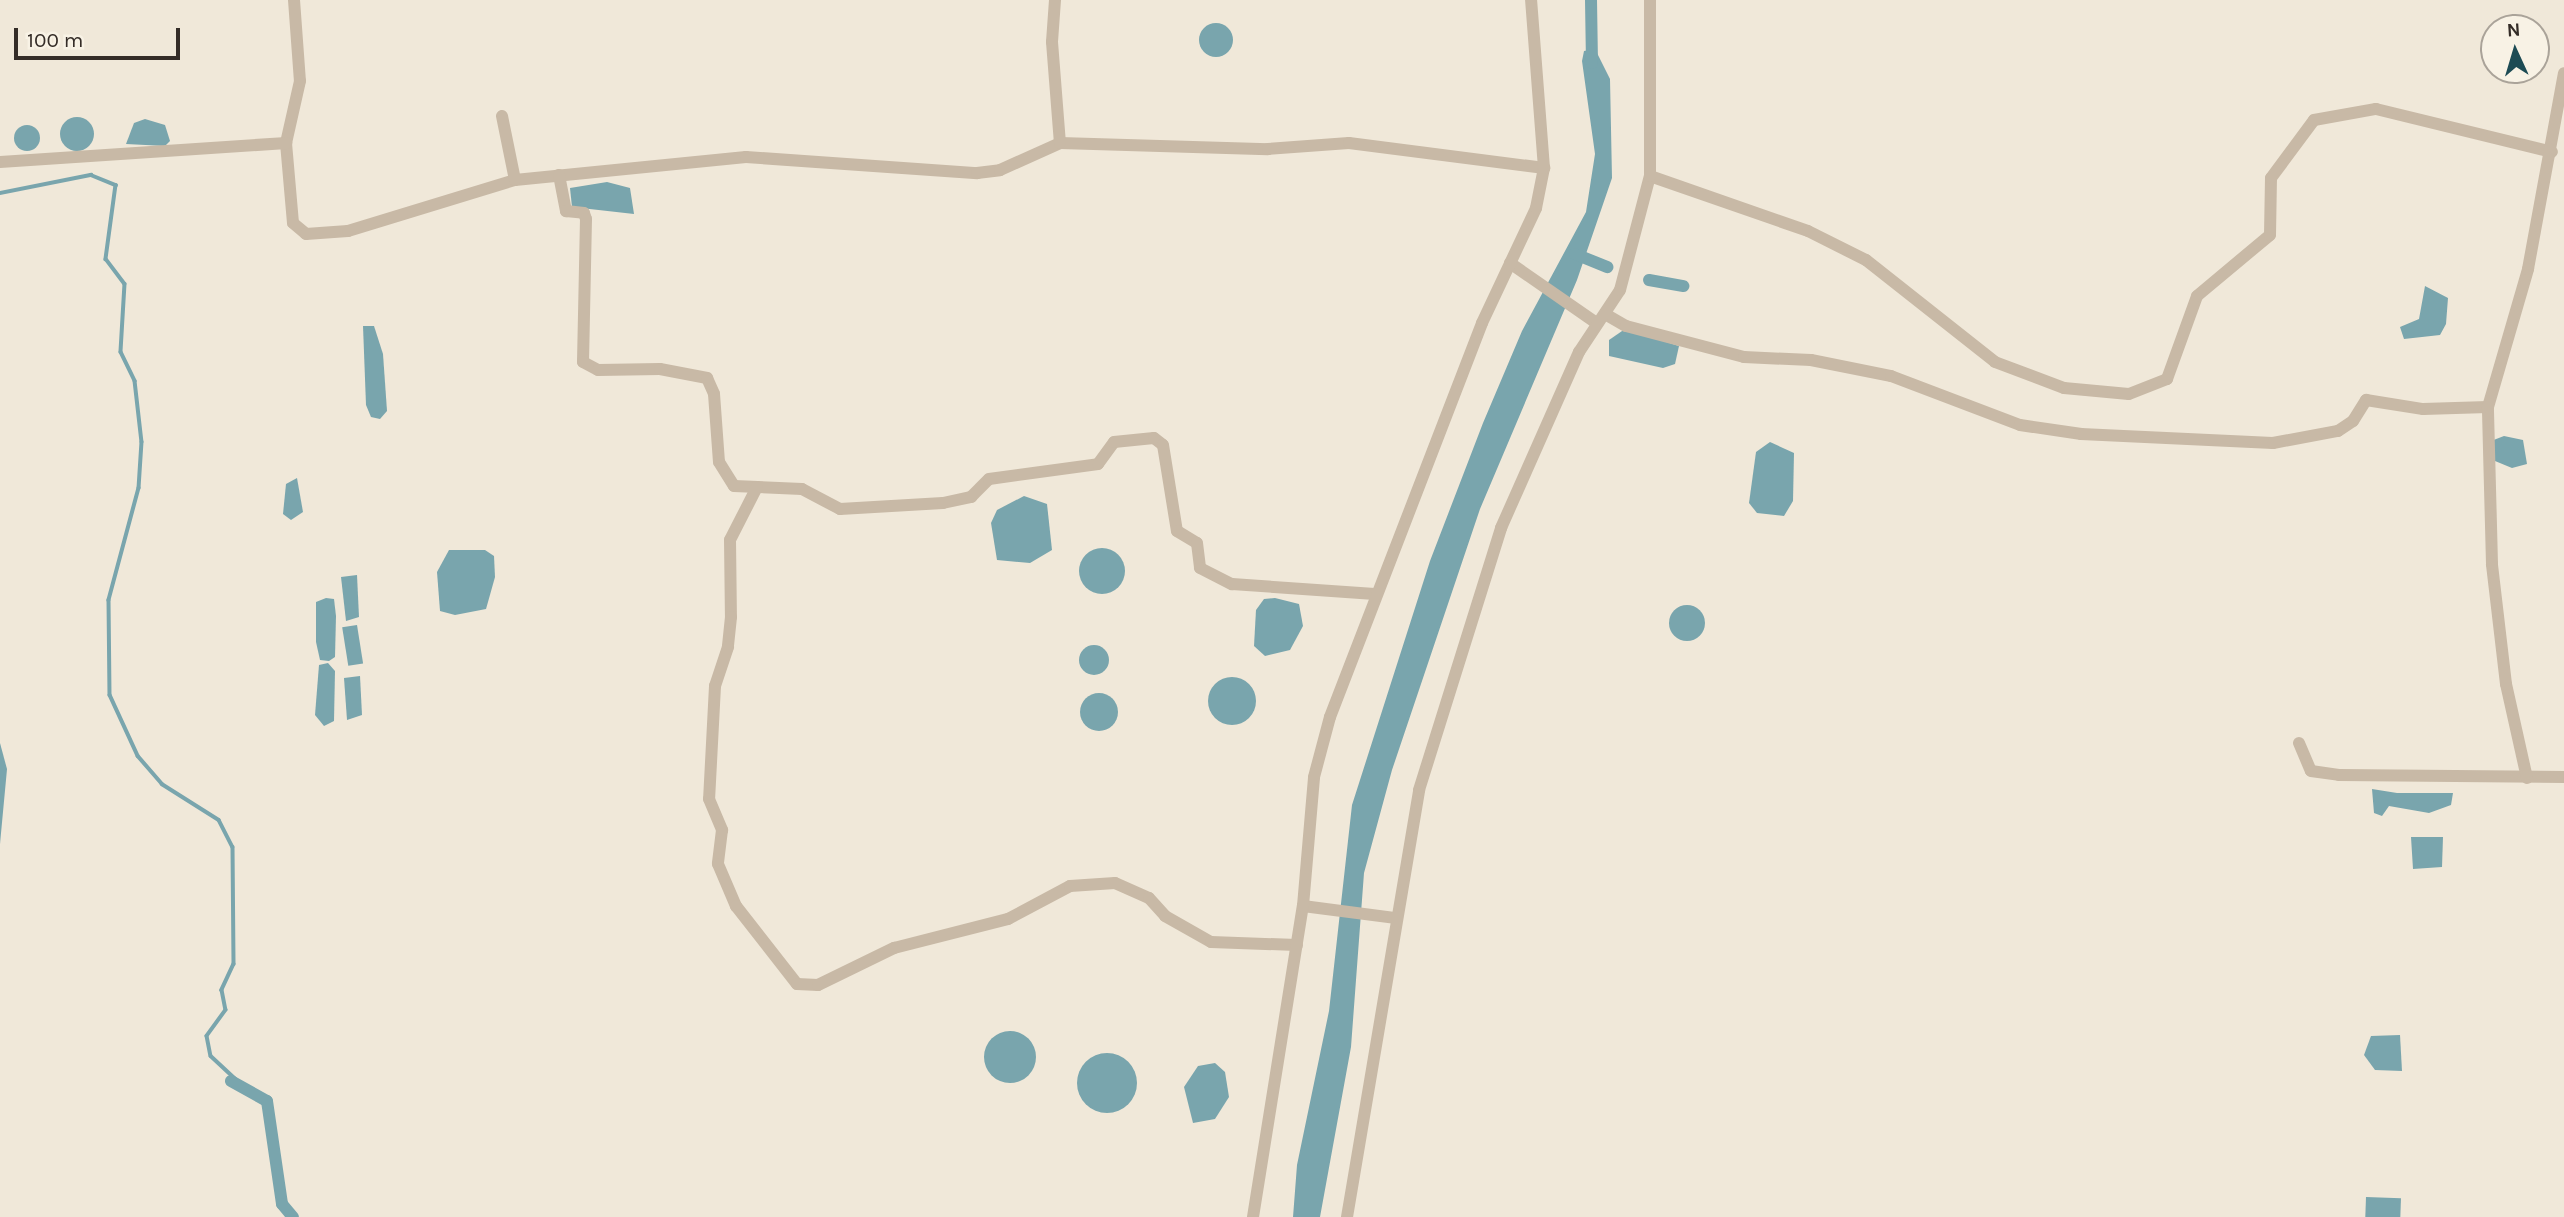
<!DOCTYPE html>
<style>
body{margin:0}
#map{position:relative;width:2564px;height:1217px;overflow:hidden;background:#f0e8d9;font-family:Karla,sans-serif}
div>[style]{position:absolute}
.water>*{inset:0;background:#79a5ad;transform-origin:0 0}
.round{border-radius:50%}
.stream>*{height:3.5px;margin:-1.75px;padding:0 1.75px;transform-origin:1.75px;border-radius:1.75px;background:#79a5ad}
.canal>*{height:12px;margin:-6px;padding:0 6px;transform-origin:6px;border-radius:6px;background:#79a5ad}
.street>*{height:12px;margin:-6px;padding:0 6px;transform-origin:6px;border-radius:6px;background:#c8b9a6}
span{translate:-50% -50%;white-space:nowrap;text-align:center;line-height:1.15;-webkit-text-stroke:5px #f8f2e5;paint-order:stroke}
.north{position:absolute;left:2480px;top:14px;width:70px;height:70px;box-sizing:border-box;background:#f8f2e5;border:2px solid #aaa399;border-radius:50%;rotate:356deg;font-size:19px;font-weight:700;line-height:28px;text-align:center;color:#342c27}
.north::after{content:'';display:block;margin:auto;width:24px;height:32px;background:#1d4b54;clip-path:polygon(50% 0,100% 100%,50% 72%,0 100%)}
.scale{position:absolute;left:14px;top:28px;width:166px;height:32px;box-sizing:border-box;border:4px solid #342c27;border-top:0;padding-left:9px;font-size:21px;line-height:24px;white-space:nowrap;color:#342c27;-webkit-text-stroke:5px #f8f2e5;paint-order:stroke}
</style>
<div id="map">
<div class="water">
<div class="round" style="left:1199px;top:23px;width:34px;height:34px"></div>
<div style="clip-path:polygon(1595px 49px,1610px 79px,1612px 178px,1577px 280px,1480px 509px,1392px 770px,1364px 873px,1351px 1047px,1320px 1217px,1293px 1217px,1297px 1165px,1329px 1011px,1352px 805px,1430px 561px,1483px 423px,1522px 331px,1586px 212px,1595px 154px,1582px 61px,1584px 51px)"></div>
<div class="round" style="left:60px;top:117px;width:34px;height:34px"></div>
<div style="clip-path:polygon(145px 119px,165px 125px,170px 141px,165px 146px,126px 144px,134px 123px)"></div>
<div class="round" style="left:14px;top:125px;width:26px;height:26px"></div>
<div style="clip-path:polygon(607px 182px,630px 188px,634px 214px,572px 207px,570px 188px)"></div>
<div style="clip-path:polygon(2425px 286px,2448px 298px,2446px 324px,2440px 335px,2404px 339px,2400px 327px,2419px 319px)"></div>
<div style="clip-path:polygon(363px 326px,374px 326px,383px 354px,387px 411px,380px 419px,371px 417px,366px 405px)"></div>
<div style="clip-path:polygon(1625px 329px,1679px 346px,1675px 364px,1663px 368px,1609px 356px,1609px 340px)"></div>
<div style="clip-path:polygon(2504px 436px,2523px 440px,2527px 464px,2512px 468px,2495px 461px,2491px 441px)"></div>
<div style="clip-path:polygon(1770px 442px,1794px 453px,1793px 501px,1784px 516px,1757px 513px,1749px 503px,1756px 452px)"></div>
<div style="clip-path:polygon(297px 478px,303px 512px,291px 520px,283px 514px,286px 484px)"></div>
<div style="clip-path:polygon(1024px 496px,1047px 504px,1052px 550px,1030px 563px,997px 560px,991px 523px,997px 510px)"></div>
<div class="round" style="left:1079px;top:548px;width:46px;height:46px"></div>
<div style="clip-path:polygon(449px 550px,485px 550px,494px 556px,495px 577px,486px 609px,455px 615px,440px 611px,437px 572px)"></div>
<div style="clip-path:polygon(357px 575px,359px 617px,346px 621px,341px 577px)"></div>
<div style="clip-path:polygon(326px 598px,334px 599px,336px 616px,335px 657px,329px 661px,320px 660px,316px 642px,316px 602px)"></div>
<div style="clip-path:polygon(1275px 598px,1299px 604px,1303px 626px,1290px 650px,1265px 656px,1254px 646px,1256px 610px,1264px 599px)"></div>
<div class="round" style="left:1669px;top:605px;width:36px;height:36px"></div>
<div style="left:357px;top:625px;width:39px;height:15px;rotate:81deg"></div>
<div class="round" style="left:1079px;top:645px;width:30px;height:30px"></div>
<div style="clip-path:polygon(319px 665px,328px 663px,335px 671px,334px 721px,324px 726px,315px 715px)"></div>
<div style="clip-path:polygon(360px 676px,362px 715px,347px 720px,344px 678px)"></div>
<div class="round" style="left:1208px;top:677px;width:48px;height:48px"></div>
<div class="round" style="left:1080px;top:693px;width:38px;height:38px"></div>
<div style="clip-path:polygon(0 743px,7px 769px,0 844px)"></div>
<div style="clip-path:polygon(2372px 789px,2397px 793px,2453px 793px,2451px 805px,2429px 813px,2389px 806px,2382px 816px,2374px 813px)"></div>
<div style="clip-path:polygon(2411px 837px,2443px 837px,2442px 867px,2413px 869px)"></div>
<div class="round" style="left:984px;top:1031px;width:52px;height:52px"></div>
<div style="clip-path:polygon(2400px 1035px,2402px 1071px,2375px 1070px,2364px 1055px,2371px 1036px)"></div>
<div class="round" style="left:1077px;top:1053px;width:60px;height:60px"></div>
<div style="clip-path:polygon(1215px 1063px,1225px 1072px,1229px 1097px,1215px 1119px,1193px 1123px,1184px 1087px,1198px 1066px)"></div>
<div style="left:2366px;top:1197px;width:35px;height:20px;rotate:2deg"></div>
</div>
<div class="stream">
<div style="left:0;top:193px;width:93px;rotate:-11.2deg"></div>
<div style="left:91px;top:175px;width:27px;rotate:22deg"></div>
<div style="left:116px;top:185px;width:75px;rotate:97.7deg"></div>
<div style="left:106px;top:259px;width:31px;rotate:53deg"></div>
<div style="left:125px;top:284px;width:68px;rotate:93.4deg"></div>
<div style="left:121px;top:352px;width:32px;rotate:64deg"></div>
<div style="left:135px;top:381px;width:61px;rotate:83.5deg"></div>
<div style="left:142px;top:442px;width:46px;rotate:93.7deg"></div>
<div style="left:139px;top:488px;width:116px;rotate:105deg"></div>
<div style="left:109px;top:600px;width:95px;rotate:89.4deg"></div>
<div style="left:110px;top:695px;width:67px;rotate:65.3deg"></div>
<div style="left:138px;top:756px;width:37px;rotate:49deg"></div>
<div style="left:162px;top:784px;width:67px;rotate:32.3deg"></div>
<div style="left:219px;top:820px;width:30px;rotate:63deg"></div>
<div style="left:233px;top:847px;width:117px;rotate:89.5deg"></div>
<div style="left:234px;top:964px;width:29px;rotate:115deg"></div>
<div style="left:222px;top:990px;width:20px;rotate:79deg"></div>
<div style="left:226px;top:1010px;width:32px;rotate:126deg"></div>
<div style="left:207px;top:1036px;width:20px;rotate:79deg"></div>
<div style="left:211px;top:1056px;width:41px;rotate:43deg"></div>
</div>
<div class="canal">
<div style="left:1591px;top:0;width:63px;rotate:89.1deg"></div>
<div style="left:1575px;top:254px;width:35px;rotate:22deg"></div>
<div style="left:1649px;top:280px;width:35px;rotate:10deg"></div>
<div style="left:231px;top:1081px;width:41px;rotate:29.1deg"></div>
<div style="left:267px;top:1101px;width:104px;rotate:81.7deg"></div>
<div style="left:282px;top:1204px;width:17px;rotate:50deg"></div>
</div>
<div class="street">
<div style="left:294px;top:0;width:81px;rotate:85.8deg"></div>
<div style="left:300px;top:81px;width:64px;rotate:102.7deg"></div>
<div style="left:286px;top:143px;width:80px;rotate:85deg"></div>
<div style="left:293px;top:223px;width:17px;rotate:40deg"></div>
<div style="left:306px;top:234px;width:42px;rotate:-4.1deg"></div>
<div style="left:348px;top:231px;width:175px;rotate:-17deg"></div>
<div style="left:515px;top:180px;width:232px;rotate:-5.7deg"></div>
<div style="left:746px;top:157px;width:232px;rotate:4deg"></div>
<div style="left:977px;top:173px;width:23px;rotate:-7deg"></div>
<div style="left:1000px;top:170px;width:66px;rotate:-24.2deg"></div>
<div style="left:1060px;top:143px;width:208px;rotate:1.7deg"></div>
<div style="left:1268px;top:149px;width:81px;rotate:-4.2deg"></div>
<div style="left:1349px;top:143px;width:197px;rotate:7.3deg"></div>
<div style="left:1055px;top:0;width:42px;rotate:94.1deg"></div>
<div style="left:1052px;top:42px;width:101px;rotate:85.5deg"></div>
<div style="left:502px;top:116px;width:65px;rotate:78.5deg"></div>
<div style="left:0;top:162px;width:287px;rotate:-3.8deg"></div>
<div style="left:559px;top:175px;width:37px;rotate:79deg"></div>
<div style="left:566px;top:211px;width:18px;rotate:6deg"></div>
<div style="left:584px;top:213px;width:6px;rotate:72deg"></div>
<div style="left:586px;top:219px;width:143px;rotate:91.2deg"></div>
<div style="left:583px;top:362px;width:17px;rotate:28deg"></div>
<div style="left:598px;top:370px;width:62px;rotate:-0.9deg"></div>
<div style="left:660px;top:369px;width:48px;rotate:10.8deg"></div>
<div style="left:707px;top:378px;width:17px;rotate:66deg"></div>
<div style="left:714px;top:394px;width:68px;rotate:85.8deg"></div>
<div style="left:719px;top:462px;width:28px;rotate:58deg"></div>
<div style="left:734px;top:486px;width:68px;rotate:2.5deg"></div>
<div style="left:802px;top:489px;width:43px;rotate:27.8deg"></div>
<div style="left:840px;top:509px;width:103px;rotate:-3.3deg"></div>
<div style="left:943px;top:503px;width:29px;rotate:-12deg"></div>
<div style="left:971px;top:497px;width:25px;rotate:-45deg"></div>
<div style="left:989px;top:479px;width:110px;rotate:-7.8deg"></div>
<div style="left:1098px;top:464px;width:27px;rotate:-54deg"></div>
<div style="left:1114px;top:442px;width:40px;rotate:-5.7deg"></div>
<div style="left:1154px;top:438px;width:11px;rotate:38deg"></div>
<div style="left:1163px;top:445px;width:87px;rotate:80.8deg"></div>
<div style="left:1177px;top:531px;width:23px;rotate:31deg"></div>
<div style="left:1197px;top:543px;width:25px;rotate:83deg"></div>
<div style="left:1200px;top:568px;width:36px;rotate:27deg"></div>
<div style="left:1232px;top:584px;width:143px;rotate:4deg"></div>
<div style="left:1650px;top:176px;width:167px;rotate:19.2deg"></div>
<div style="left:1808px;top:231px;width:65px;rotate:26.6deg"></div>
<div style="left:1866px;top:260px;width:164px;rotate:38.3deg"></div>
<div style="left:1995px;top:362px;width:74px;rotate:20.6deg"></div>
<div style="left:2064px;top:388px;width:65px;rotate:5.3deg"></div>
<div style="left:2129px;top:394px;width:41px;rotate:-21.5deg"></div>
<div style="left:2167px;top:379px;width:88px;rotate:-70.1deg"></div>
<div style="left:2197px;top:296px;width:95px;rotate:-39.9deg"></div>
<div style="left:2270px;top:235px;width:57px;rotate:-89deg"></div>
<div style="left:2271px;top:178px;width:72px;rotate:-53.4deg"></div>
<div style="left:2314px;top:120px;width:63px;rotate:-10.1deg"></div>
<div style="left:2376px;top:109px;width:181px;rotate:13.7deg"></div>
<div style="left:1510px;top:263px;width:103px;rotate:34.8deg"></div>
<div style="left:1605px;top:314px;width:24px;rotate:30deg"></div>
<div style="left:1626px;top:326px;width:122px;rotate:14.7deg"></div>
<div style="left:1744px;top:357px;width:67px;rotate:2.6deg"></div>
<div style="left:1811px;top:360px;width:82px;rotate:11.3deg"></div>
<div style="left:1891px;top:376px;width:138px;rotate:20.8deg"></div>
<div style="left:2020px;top:425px;width:62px;rotate:8.4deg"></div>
<div style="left:2081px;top:434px;width:192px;rotate:2.7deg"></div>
<div style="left:2273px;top:443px;width:66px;rotate:-10.5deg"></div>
<div style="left:2338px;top:431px;width:18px;rotate:-34deg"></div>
<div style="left:2353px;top:421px;width:25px;rotate:-58deg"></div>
<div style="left:2366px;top:400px;width:58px;rotate:9deg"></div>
<div style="left:2423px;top:409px;width:65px;rotate:-1.8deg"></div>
<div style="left:757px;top:487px;width:59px;rotate:117deg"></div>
<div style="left:730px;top:540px;width:77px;rotate:89.3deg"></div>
<div style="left:731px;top:617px;width:30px;rotate:96deg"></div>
<div style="left:728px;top:647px;width:41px;rotate:108.4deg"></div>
<div style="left:715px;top:686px;width:113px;rotate:93deg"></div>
<div style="left:709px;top:799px;width:34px;rotate:67deg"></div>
<div style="left:722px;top:830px;width:34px;rotate:97deg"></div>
<div style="left:718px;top:864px;width:46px;rotate:66.8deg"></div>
<div style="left:736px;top:906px;width:99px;rotate:52deg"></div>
<div style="left:797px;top:984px;width:21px;rotate:3deg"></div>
<div style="left:818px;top:985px;width:85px;rotate:-26deg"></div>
<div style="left:894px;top:948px;width:118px;rotate:-14.3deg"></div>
<div style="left:1008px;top:919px;width:70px;rotate:-28deg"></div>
<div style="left:1070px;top:886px;width:45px;rotate:-3.8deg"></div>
<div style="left:1115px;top:883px;width:37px;rotate:24deg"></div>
<div style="left:1149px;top:898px;width:24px;rotate:48deg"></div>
<div style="left:1165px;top:916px;width:53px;rotate:29.5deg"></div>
<div style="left:1211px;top:942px;width:86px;rotate:2deg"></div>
<div style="left:2299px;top:743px;width:30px;rotate:67deg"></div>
<div style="left:2311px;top:771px;width:28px;rotate:8deg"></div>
<div style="left:2339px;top:775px;width:225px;rotate:0.5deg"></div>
<div style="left:2527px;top:778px;width:96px;rotate:-102.6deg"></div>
<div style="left:2506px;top:684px;width:121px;rotate:-96.7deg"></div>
<div style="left:2492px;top:564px;width:157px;rotate:-91.5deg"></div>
<div style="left:2488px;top:407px;width:144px;rotate:-73.8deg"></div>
<div style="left:2528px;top:269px;width:199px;rotate:-79.6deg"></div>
<div style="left:1303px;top:906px;width:94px;rotate:7.4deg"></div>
<div style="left:1253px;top:1217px;width:315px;rotate:-80.9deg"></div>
<div style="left:1303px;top:906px;width:129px;rotate:-85.1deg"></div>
<div style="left:1314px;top:777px;width:62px;rotate:-75.1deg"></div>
<div style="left:1330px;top:717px;width:422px;rotate:-68.9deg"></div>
<div style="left:1482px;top:323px;width:127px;rotate:-64.8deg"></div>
<div style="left:1536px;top:208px;width:41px;rotate:-78.7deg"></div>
<div style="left:1544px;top:168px;width:169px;rotate:-94.4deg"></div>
<div style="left:1347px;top:1217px;width:433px;rotate:-80.4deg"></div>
<div style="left:1419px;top:790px;width:275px;rotate:-72.6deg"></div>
<div style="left:1501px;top:528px;width:193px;rotate:-66.1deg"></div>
<div style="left:1579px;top:352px;width:74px;rotate:-56.5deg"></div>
<div style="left:1620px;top:290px;width:118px;rotate:-75.3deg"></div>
<div style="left:1650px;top:176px;width:176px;rotate:-90deg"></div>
</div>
<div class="north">N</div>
<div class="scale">100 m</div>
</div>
